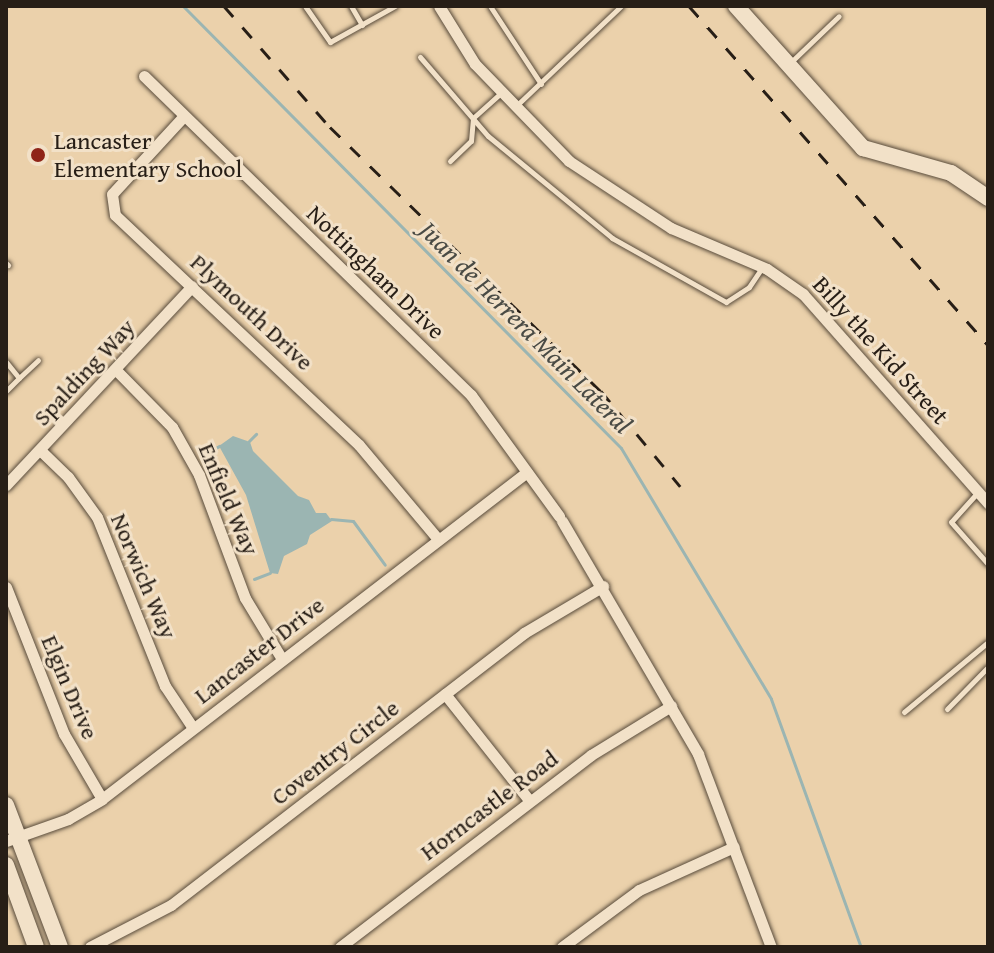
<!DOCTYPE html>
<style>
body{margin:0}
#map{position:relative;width:994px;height:953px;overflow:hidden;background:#ebd1ab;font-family:"Gentium Book Plus",serif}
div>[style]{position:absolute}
.water>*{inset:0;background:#9bb5b2}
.stream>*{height:3px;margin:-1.5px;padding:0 1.5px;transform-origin:1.5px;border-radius:1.5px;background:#9bb5b2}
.roads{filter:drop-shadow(0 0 2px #584b3b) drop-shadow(0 0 2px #584b3b)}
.lane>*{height:5px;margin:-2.5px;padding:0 2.5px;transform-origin:2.5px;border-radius:2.5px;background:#f2e1c8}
.street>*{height:11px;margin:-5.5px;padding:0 5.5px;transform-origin:5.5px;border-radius:5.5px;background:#f2e1c8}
.secondary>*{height:16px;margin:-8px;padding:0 8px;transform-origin:8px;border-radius:8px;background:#f2e1c8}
.rail>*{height:3px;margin-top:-1.5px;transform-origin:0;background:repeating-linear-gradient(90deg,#271e16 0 14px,transparent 0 28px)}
.dots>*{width:22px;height:22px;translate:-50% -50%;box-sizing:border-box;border:4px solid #f2e1c8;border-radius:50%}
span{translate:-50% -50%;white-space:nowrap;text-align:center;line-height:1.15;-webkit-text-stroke:6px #f2e1c8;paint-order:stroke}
.poi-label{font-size:24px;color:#271e16}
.left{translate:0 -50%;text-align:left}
.street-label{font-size:24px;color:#271e16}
.water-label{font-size:26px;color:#4a4b45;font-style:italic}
.frame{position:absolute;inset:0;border:8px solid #271e16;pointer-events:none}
</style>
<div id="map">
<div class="water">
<div style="clip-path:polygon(233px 436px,250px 442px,253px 451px,298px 496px,309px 500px,316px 513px,326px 513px,332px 521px,310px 535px,307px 544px,284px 556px,278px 574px,270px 573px,246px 495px,219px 446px)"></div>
</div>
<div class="stream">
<div style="left:183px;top:6px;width:622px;rotate:45.26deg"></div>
<div style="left:621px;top:448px;width:292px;rotate:59.1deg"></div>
<div style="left:771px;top:699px;width:264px;rotate:70.1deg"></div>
<div style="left:249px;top:441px;width:10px;rotate:-45deg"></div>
<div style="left:201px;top:456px;width:21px;rotate:-29deg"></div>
<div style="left:331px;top:519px;width:22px;rotate:5deg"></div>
<div style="left:353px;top:521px;width:54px;rotate:54deg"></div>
<div style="left:254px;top:579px;width:17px;rotate:-21deg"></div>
</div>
<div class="roads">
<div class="lane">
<div style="left:305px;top:6px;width:44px;rotate:55.2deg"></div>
<div style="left:330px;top:42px;width:74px;rotate:-29deg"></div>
<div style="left:351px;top:6px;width:22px;rotate:60deg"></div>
<div style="left:490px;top:6px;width:93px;rotate:56.8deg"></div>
<div style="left:420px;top:57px;width:104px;rotate:49.3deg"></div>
<div style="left:488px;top:136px;width:161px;rotate:39.4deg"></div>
<div style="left:612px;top:238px;width:131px;rotate:29.3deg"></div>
<div style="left:726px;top:302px;width:27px;rotate:-33deg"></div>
<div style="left:749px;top:287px;width:23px;rotate:-56deg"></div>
<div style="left:791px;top:62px;width:66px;rotate:-43.8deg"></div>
<div style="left:517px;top:105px;width:144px;rotate:-43.6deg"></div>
<div style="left:450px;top:161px;width:29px;rotate:-44deg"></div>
<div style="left:471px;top:141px;width:23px;rotate:-85deg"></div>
<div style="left:473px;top:118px;width:38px;rotate:-42deg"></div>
<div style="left:6px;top:263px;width:3px;rotate:45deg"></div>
<div style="left:19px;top:378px;width:26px;rotate:-43deg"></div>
<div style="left:6px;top:391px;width:18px;rotate:-45deg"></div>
<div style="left:19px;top:378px;width:21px;rotate:-129deg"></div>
<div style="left:978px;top:492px;width:40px;rotate:132deg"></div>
<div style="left:951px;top:522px;width:56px;rotate:48.6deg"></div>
<div style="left:947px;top:709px;width:59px;rotate:-45.7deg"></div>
<div style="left:904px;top:712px;width:109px;rotate:-39.8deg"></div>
</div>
<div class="street">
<div style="left:439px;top:6px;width:68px;rotate:58.2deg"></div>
<div style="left:475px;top:64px;width:135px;rotate:45.9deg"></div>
<div style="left:569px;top:161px;width:122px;rotate:33.3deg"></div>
<div style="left:671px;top:228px;width:104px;rotate:23.1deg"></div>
<div style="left:767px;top:269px;width:44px;rotate:34.8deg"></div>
<div style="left:803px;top:294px;width:279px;rotate:48.5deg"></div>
<div style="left:144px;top:76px;width:457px;rotate:44.3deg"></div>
<div style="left:471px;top:395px;width:150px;rotate:54deg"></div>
<div style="left:182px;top:118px;width:103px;rotate:132.6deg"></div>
<div style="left:112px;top:194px;width:21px;rotate:82deg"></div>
<div style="left:115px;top:215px;width:335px;rotate:43.3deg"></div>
<div style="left:359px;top:445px;width:123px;rotate:50deg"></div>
<div style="left:116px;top:370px;width:80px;rotate:45.5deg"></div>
<div style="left:172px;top:427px;width:55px;rotate:60.6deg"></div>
<div style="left:199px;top:475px;width:131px;rotate:69.5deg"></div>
<div style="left:245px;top:598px;width:71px;rotate:58.8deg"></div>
<div style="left:40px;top:450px;width:39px;rotate:44deg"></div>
<div style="left:68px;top:477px;width:49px;rotate:54.1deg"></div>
<div style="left:97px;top:517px;width:182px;rotate:68.1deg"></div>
<div style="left:165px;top:686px;width:50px;rotate:56.3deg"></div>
<div style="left:6px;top:485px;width:272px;rotate:-46.9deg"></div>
<div style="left:562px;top:521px;width:270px;rotate:59.7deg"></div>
<div style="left:698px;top:754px;width:206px;rotate:69.3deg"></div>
<div style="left:6px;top:587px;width:158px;rotate:68.5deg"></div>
<div style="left:64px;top:734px;width:75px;rotate:59.7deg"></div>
<div style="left:445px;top:694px;width:135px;rotate:51.6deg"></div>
<div style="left:6px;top:841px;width:66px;rotate:-19.5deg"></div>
<div style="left:68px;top:819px;width:39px;rotate:-30deg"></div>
<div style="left:102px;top:799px;width:536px;rotate:-37.58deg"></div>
<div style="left:90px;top:947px;width:91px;rotate:-27.4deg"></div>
<div style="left:171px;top:905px;width:446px;rotate:-37.6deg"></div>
<div style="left:524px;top:633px;width:92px;rotate:-30.7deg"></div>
<div style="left:340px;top:947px;width:316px;rotate:-37.4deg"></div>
<div style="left:591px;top:755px;width:94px;rotate:-31.5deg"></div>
<div style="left:562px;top:947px;width:96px;rotate:-36.5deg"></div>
<div style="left:639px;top:890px;width:104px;rotate:-24.4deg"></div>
</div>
<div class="secondary">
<div style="left:736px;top:6px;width:191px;rotate:48.2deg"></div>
<div style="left:863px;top:148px;width:91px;rotate:15.9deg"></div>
<div style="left:951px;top:173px;width:45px;rotate:34deg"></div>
<div style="left:6px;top:805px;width:152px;rotate:69.2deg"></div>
<div style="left:6px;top:865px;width:87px;rotate:69.9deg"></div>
</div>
</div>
<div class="rail">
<div style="left:224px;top:6px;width:161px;rotate:48.8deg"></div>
<div style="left:330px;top:127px;width:378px;rotate:44.3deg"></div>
<div style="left:601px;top:391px;width:124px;rotate:50.3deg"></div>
<div style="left:689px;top:6px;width:452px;rotate:48.6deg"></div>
</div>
<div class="dots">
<div style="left:38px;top:155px;background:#8f2418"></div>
</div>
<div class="poi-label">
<span class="left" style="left:54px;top:155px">Lancaster<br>Elementary School</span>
</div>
<div class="street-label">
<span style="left:376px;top:272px;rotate:44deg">Nottingham Drive</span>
<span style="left:252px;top:312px;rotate:43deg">Plymouth Drive</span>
<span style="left:881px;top:350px;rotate:48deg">Billy the Kid Street</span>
<span style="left:84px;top:372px;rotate:-47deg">Spalding Way</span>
<span style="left:229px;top:499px;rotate:67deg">Enfield Way</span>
<span style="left:144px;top:576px;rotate:67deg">Norwich Way</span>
<span style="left:259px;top:650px;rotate:-38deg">Lancaster Drive</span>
<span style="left:70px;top:687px;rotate:67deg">Elgin Drive</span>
<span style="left:335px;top:752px;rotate:-38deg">Coventry Circle</span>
<span style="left:489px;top:805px;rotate:-37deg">Horncastle Road</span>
</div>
<div class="water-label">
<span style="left:526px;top:327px;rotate:45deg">Juan de Herrera Main Lateral</span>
</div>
<div class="frame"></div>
</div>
